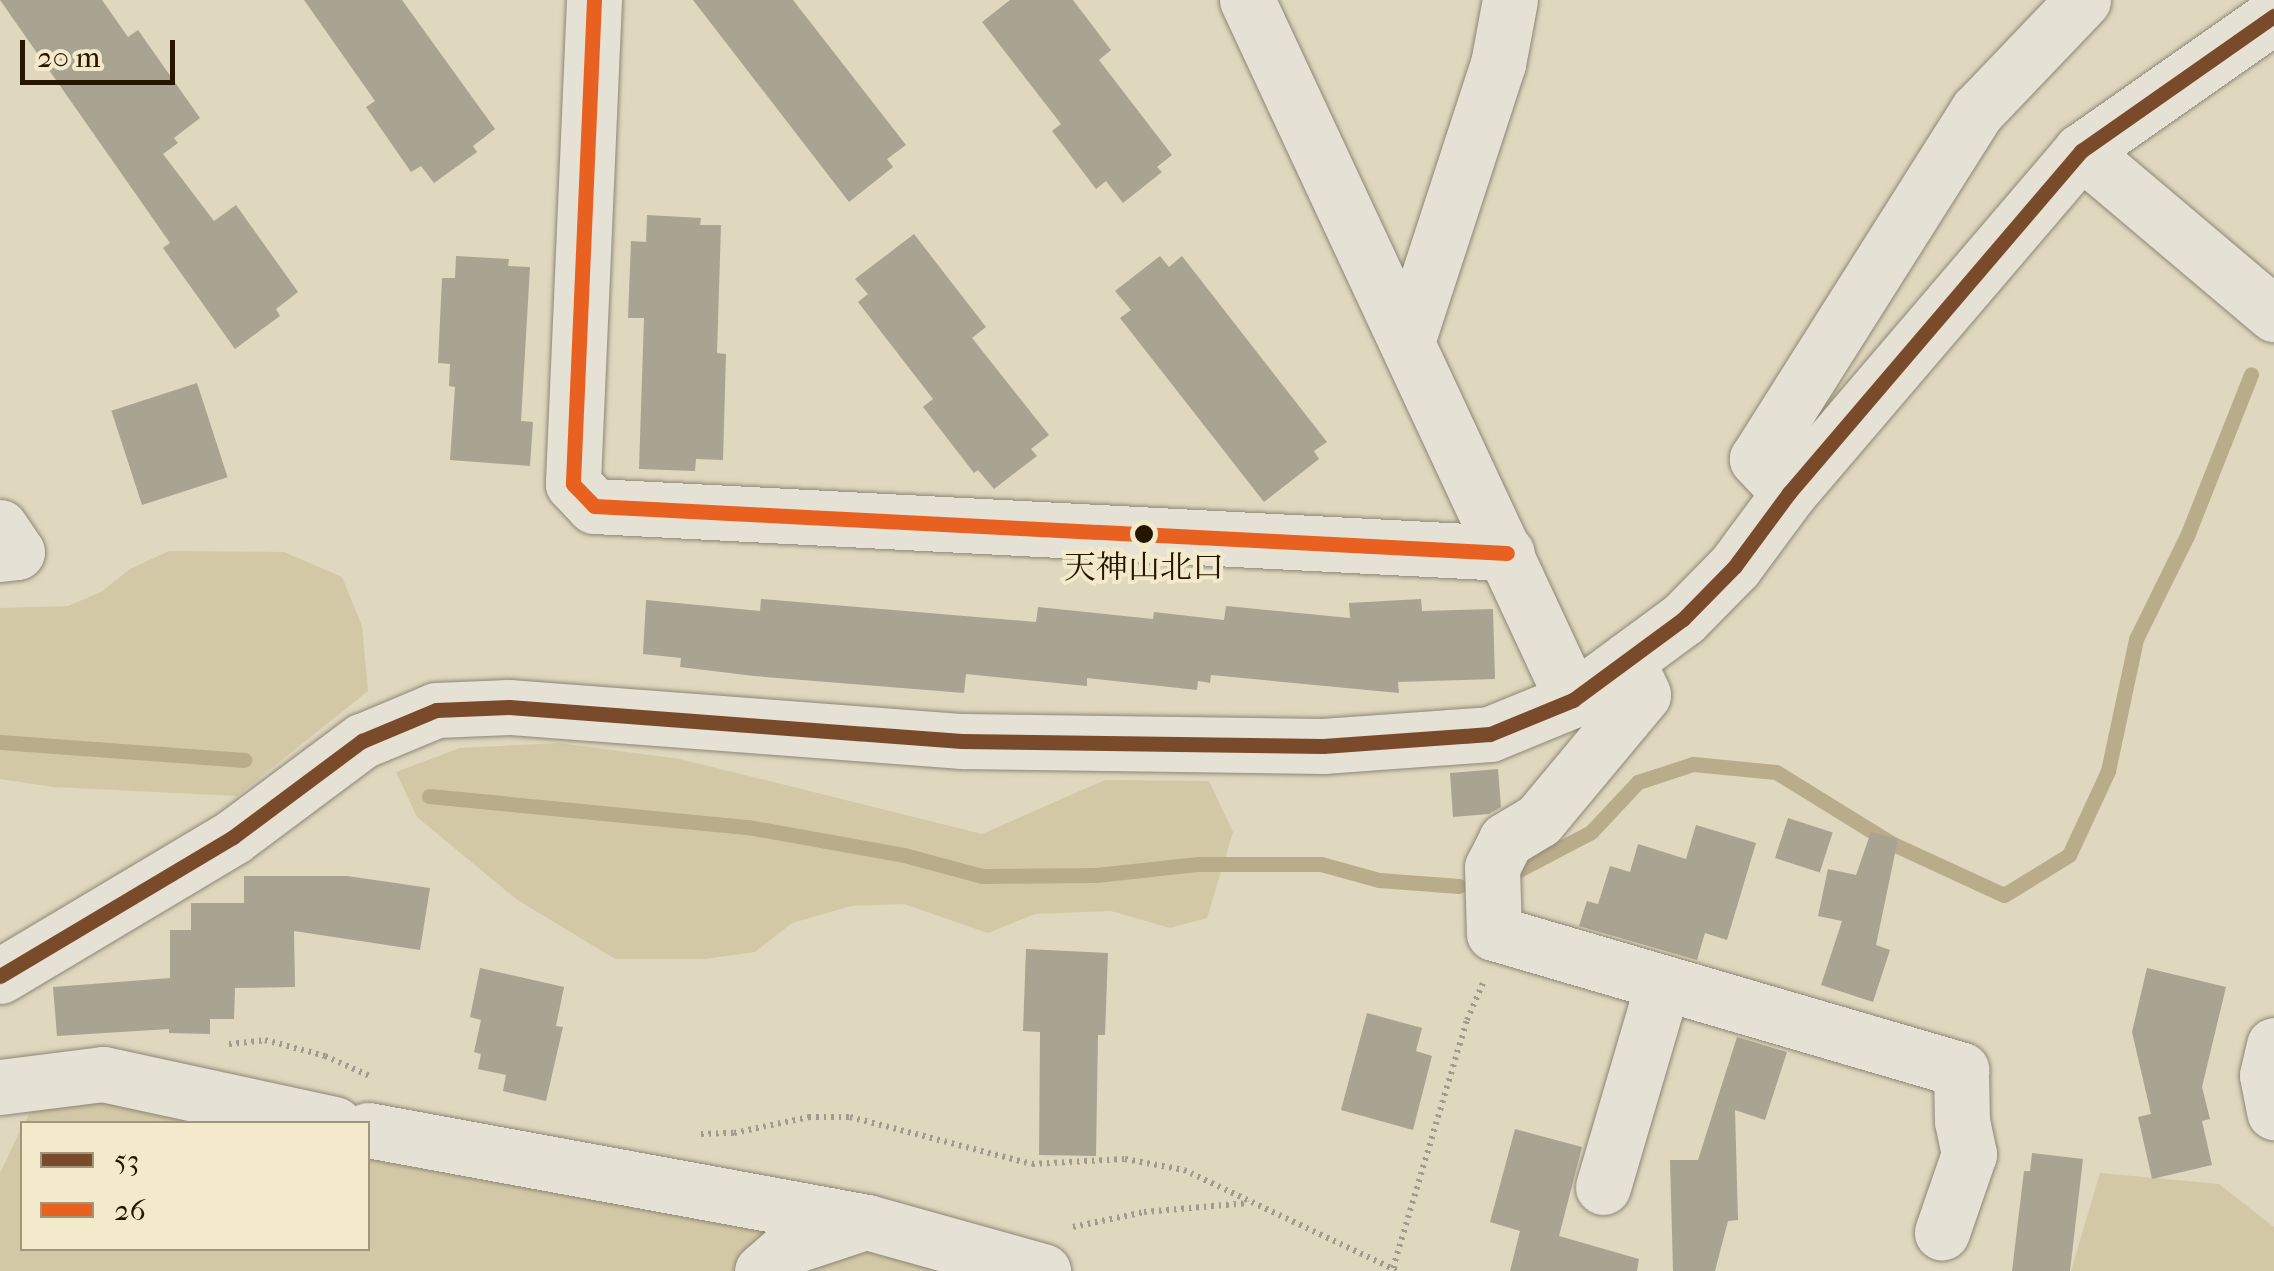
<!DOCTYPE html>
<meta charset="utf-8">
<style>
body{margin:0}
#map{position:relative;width:2274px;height:1271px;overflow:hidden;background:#dfd7be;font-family:"IM FELL French Canon","Noto Serif JP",serif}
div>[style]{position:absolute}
.green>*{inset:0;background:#d3c8a6}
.stream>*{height:15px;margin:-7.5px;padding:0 7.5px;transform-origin:7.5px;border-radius:7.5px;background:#b9ac8b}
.building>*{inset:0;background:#a9a391;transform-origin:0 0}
.path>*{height:6px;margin-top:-3px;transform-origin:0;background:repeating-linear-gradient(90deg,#9f9b8f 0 2.5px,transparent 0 7.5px)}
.roads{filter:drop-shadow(0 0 2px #8d8675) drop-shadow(0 0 2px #8d8675)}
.minor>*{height:55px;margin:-27.5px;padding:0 27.5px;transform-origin:27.5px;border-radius:27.5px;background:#e5e1d5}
.bus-1>*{height:15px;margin:-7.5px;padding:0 7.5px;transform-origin:7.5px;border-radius:7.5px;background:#7a4b2a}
.bus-2>*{height:15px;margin:-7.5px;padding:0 7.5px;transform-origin:7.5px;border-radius:7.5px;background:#e86120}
.dots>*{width:28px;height:28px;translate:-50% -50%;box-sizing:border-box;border:5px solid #f3eacc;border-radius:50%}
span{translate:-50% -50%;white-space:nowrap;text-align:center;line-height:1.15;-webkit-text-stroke:8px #f3eacc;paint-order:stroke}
.bus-label{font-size:32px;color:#261600}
.legend{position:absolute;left:20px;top:1121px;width:350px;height:130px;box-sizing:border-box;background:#f3eacc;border:2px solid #a1957a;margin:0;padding:12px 18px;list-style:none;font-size:30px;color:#261600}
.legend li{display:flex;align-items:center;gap:20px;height:50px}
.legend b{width:50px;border:2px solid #a1957a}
.scale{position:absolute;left:20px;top:40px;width:155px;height:45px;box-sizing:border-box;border:5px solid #261600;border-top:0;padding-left:12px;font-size:30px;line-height:35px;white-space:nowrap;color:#261600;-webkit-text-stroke:8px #f3eacc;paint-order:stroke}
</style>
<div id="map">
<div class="green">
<div style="clip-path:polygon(169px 551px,284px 552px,342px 577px,362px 626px,368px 691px,237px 796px,53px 787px,0 779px,0 608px,68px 606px,101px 592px,130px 569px)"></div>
<div style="clip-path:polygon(559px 743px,680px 759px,982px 834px,1105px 780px,1209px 781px,1233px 832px,1207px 918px,1170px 928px,1111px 911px,1035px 914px,988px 933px,904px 904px,851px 906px,792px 923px,755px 952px,705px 959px,615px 959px,516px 899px,417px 817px,396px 772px,460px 748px)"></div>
<div style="clip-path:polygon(100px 1096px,261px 1124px,24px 1124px,34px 1104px)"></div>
<div style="clip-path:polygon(22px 1127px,22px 1248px,368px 1248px,368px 1148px,969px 1271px,0 1271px,0 1173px)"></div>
<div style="clip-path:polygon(2100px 1173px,2219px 1184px,2274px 1227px,2274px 1271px,2071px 1271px)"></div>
</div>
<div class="stream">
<div style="left:0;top:742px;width:245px;rotate:4.2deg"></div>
<div style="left:429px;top:796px;width:321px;rotate:5.6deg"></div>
<div style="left:748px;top:827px;width:158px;rotate:10.2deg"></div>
<div style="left:904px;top:855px;width:81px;rotate:15.1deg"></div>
<div style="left:982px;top:876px;width:114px;rotate:-0.5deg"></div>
<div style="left:1096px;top:875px;width:103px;rotate:-6.2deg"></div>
<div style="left:1198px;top:864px;width:123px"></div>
<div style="left:1321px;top:864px;width:60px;rotate:15.4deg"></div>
<div style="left:1379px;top:880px;width:80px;rotate:4.3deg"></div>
<div style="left:1513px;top:873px;width:88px;rotate:-27.7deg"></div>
<div style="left:1591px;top:832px;width:69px;rotate:-46.8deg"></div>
<div style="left:1638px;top:782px;width:58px;rotate:-18.1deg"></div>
<div style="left:1693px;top:764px;width:83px;rotate:5.5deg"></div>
<div style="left:1776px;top:772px;width:135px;rotate:31.7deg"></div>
<div style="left:1891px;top:843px;width:124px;rotate:24.7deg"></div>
<div style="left:2004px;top:895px;width:76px;rotate:-31.6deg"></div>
<div style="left:2069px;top:855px;width:93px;rotate:-65.1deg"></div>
<div style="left:2108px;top:771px;width:135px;rotate:-78deg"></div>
<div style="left:2136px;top:639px;width:115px;rotate:-63.7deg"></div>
<div style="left:2187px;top:536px;width:174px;rotate:-68.4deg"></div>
</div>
<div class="building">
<div style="clip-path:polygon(0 0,102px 0,128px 37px,138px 30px,200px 118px,174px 138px,178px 143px,163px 154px,214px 221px,236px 205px,298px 292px,276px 309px,280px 316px,235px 349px,163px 248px,170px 243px)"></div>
<div style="clip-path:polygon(304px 0,402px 0,495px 129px,473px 146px,477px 152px,434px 183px,421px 166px,411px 172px,366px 107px,375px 101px)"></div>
<div style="clip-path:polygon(693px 0,793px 0,906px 145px,887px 159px,893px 167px,849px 202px)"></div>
<div style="clip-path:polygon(1010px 0,1073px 0,1111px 50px,1099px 60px,1172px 155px,1157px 167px,1162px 172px,1123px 203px,1106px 181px,1096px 189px,1052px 131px,1061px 124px,982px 22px)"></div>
<div style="clip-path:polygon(647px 215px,701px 218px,700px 225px,721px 225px,717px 353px,726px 354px,723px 460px,696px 459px,695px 471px,639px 469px,644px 318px,628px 318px,631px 241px,646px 242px)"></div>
<div style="clip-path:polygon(914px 234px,986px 327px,972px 338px,1049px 435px,1031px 449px,1037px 456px,994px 489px,978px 470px,974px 473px,923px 407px,933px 399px,858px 302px,868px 294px,855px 279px)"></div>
<div style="clip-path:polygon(456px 256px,509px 259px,508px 266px,530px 267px,521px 421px,533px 422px,530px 466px,450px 460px,455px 387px,449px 386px,450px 364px,438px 363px,442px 278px,455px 278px)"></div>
<div style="clip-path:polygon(1160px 256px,1169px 267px,1182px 256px,1327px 442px,1314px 451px,1319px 459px,1264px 502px,1120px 318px,1131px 310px,1115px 291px)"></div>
<div style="left:197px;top:383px;width:99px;height:90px;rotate:72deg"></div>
<div style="clip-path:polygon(761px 599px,1036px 622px,1038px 607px,1153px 619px,1154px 612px,1224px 620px,1226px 606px,1350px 618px,1349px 603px,1421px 599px,1422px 611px,1493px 609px,1495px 679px,1398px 682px,1399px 693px,1211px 675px,1210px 683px,1198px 681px,1197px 690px,1087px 678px,1087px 686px,966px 674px,964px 693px,754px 676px,680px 667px,681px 658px,643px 654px,646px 600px,760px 611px)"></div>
<div style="clip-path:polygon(1498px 769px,1501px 807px,1489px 814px,1453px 817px,1450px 773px)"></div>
<div style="left:1788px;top:818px;width:47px;height:42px;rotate:18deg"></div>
<div style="clip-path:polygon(1696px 825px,1756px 843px,1727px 940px,1705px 933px,1697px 960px,1579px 926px,1587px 901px,1598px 904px,1610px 866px,1630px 872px,1638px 844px,1686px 859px)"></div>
<div style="clip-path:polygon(1871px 832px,1898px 839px,1876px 945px,1890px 950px,1873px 1002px,1821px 985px,1842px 921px,1818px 916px,1828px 869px,1856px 875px)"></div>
<div style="clip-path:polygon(244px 876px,347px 876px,430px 888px,420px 950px,294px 931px,295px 987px,235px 988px,234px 1019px,210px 1019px,210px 1034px,169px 1033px,169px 1029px,57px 1036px,53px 987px,170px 978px,170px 930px,191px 930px,191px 903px,244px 903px)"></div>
<div style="clip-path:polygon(1026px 949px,1108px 953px,1105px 1035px,1098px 1035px,1096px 1156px,1039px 1155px,1040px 1032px,1023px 1031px)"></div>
<div style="clip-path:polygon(480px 968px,564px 987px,556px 1026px,563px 1027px,546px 1101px,503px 1091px,506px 1075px,478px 1069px,481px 1054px,474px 1052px,481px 1020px,470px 1017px)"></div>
<div style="clip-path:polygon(2147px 968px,2226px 987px,2202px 1087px,2210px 1119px,2202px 1121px,2212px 1165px,2152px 1179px,2138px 1117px,2151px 1114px,2132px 1032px)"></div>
<div style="clip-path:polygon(1367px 1013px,1422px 1028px,1416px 1051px,1432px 1056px,1413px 1130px,1341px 1110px)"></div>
<div style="clip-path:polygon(1737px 1037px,1787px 1052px,1765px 1120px,1735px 1110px,1738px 1220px,1728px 1221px,1715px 1271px,1673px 1271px,1670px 1160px,1698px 1160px)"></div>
<div style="clip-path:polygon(1515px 1129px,1582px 1147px,1559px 1236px,1639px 1259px,1637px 1271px,1510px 1271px,1520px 1231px,1490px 1222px)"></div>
<div style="clip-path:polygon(2032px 1153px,2083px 1159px,2070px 1271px,2012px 1271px,2024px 1171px,2030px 1171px)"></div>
</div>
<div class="path">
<div style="left:229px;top:1044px;width:36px;rotate:-6deg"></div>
<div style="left:265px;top:1040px;width:62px;rotate:14.9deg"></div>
<div style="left:325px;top:1056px;width:49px;rotate:24deg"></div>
<div style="left:701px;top:1134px;width:33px;rotate:-2deg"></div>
<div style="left:734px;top:1133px;width:77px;rotate:-12deg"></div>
<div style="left:809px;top:1117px;width:41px"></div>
<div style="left:850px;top:1117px;width:188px;rotate:14.5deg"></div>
<div style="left:1032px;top:1164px;width:93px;rotate:-3.1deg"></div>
<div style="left:1125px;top:1159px;width:60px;rotate:10.6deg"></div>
<div style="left:1184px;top:1170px;width:237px;rotate:25.3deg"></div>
<div style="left:1073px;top:1227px;width:73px;rotate:-11.9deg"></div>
<div style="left:1144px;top:1212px;width:105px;rotate:-4.9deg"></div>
<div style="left:1393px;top:1268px;width:259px;rotate:-73.4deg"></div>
<div style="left:1467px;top:1020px;width:40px;rotate:-66.6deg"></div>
</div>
<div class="roads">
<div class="minor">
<div style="left:594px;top:0;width:484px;rotate:92.5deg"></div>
<div style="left:573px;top:484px;width:30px;rotate:46deg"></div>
<div style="left:594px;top:506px;width:914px;rotate:2.95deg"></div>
<div style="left:1247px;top:0;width:772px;rotate:65.03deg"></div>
<div style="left:2081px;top:151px;width:253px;rotate:40.2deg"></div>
<div style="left:1407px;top:342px;width:293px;rotate:-71.9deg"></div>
<div style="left:1498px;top:64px;width:65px;rotate:-79.4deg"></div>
<div style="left:1789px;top:493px;width:47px;rotate:-133.3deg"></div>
<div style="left:1757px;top:459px;width:413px;rotate:-57.7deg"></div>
<div style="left:1978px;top:110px;width:152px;rotate:-46.3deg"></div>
<div style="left:0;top:527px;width:30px;rotate:56deg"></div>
<div style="left:17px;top:552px;width:17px;rotate:173deg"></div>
<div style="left:1627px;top:660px;width:38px;rotate:65deg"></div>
<div style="left:1643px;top:695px;width:163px;rotate:129.8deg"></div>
<div style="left:1539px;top:820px;width:39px;rotate:149deg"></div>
<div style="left:1506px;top:840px;width:30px;rotate:117deg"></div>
<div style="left:1492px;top:867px;width:66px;rotate:88.3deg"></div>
<div style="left:1494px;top:933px;width:487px;rotate:16.3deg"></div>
<div style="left:1961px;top:1070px;width:51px;rotate:88.9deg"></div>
<div style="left:1962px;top:1121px;width:34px;rotate:78deg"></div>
<div style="left:1969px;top:1154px;width:83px;rotate:109.1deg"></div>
<div style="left:0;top:976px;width:271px;rotate:-30.8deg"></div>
<div style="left:233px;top:837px;width:161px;rotate:-36.7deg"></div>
<div style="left:362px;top:741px;width:80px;rotate:-22.7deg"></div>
<div style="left:436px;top:710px;width:73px;rotate:-2.4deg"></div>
<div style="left:509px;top:707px;width:454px;rotate:4.3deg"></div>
<div style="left:962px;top:741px;width:361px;rotate:0.8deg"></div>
<div style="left:1323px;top:746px;width:167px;rotate:-4.1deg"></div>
<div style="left:1490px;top:734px;width:90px;rotate:-22.3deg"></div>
<div style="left:1573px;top:700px;width:137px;rotate:-36.4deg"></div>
<div style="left:1683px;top:619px;width:74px;rotate:-45.5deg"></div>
<div style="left:1735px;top:566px;width:91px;rotate:-53.5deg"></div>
<div style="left:1789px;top:493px;width:450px;rotate:-49.5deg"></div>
<div style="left:2081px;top:151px;width:236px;rotate:-35deg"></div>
<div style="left:2274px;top:1045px;width:31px;rotate:103deg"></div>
<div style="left:2267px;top:1075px;width:38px;rotate:79deg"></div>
<div style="left:0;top:1087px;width:104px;rotate:-7.2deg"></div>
<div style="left:103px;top:1074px;width:237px;rotate:12.2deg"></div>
<div style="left:368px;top:1130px;width:507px;rotate:10.45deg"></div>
<div style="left:867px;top:1222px;width:183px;rotate:15.6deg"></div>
<div style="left:1603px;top:1187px;width:213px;rotate:-73.6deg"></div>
<div style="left:762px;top:1271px;width:37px;rotate:-41deg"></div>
<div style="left:790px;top:1247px;width:73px;rotate:-18.4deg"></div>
</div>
</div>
<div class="bus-1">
<div style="left:0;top:976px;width:271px;rotate:-30.8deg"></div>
<div style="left:233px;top:837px;width:161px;rotate:-36.7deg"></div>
<div style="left:362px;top:741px;width:80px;rotate:-22.7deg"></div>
<div style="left:436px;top:710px;width:73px;rotate:-2.4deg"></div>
<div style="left:509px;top:707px;width:454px;rotate:4.3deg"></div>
<div style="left:962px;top:741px;width:361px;rotate:0.8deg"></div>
<div style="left:1323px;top:746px;width:167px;rotate:-4.1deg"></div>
<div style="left:1490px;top:734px;width:90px;rotate:-22.3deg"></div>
<div style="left:1573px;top:700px;width:137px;rotate:-36.4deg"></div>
<div style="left:1683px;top:619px;width:74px;rotate:-45.5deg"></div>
<div style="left:1735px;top:566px;width:91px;rotate:-53.5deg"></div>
<div style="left:1789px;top:493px;width:450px;rotate:-49.5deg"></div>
<div style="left:2081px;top:151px;width:236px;rotate:-35deg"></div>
</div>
<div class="bus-2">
<div style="left:594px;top:0;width:484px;rotate:92.5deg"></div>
<div style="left:573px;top:484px;width:30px;rotate:46deg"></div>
<div style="left:594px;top:506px;width:914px;rotate:2.95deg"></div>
</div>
<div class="dots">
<div style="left:1144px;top:534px;background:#261600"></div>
</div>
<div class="bus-label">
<span style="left:1144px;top:568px">天神山北口</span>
</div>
<ul class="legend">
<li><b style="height:12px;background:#7a4b2a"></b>53</li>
<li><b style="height:12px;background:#e86120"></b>26</li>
</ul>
<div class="scale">20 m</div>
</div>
